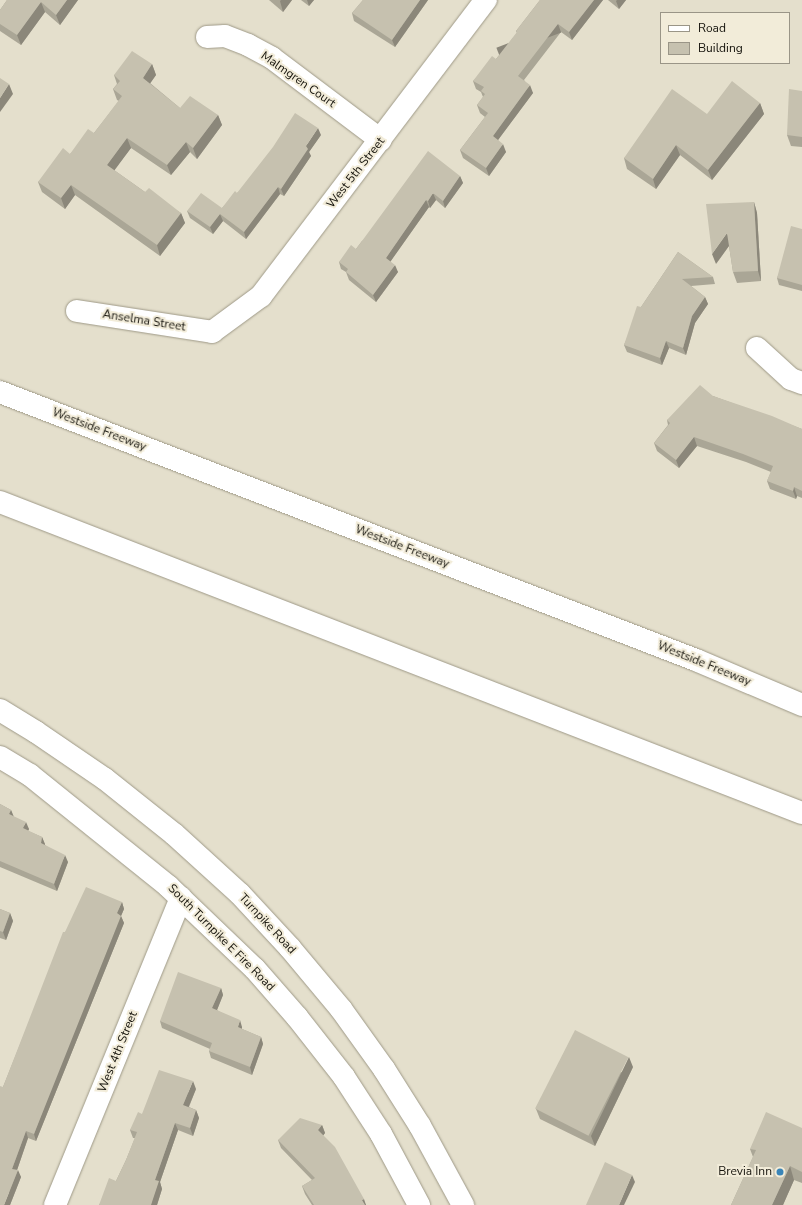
<!DOCTYPE html>
<style>
body{margin:0}
#map{position:relative;width:802px;height:1205px;overflow:hidden;background:#e4dfcc;font-family:"Nunito Sans",sans-serif}
div>[style]{position:absolute}
.roads{filter:drop-shadow(0 0 1px #9e9987) drop-shadow(0 0 1px #9e9987)}
.minor>*{height:22px;margin:-11px;padding:0 11px;transform-origin:11px;border-radius:11px;background:#fff}
.highway>*{height:22px;margin:-11px;padding:0 11px;transform-origin:11px;border-radius:11px;background:#fff}
.wall>*{inset:0;background:#aaa696}
.shaded-wall>*{inset:0;background:#8b877a;transform-origin:0 0}
.building>*{inset:0;background:#c6c1af;transform-origin:0 0}
.dots>*{width:11px;height:11px;translate:-50% -50%;box-sizing:border-box;border:2px solid #f2ecd9;border-radius:50%}
span{translate:-50% -50%;white-space:nowrap;text-align:center;line-height:1.15;-webkit-text-stroke:4px #f2ecd9;paint-order:stroke}
.street-label{font-size:12px;color:#15130c}
.poi-label{font-size:12px;color:#15130c}
.right{translate:-100% -50%;text-align:right}
.legend{position:absolute;left:660px;top:12px;width:130px;height:52px;box-sizing:border-box;background:#f2ecd9;border:1px solid #9a9587;margin:0;padding:5px 7px;list-style:none;font-size:12px;color:#15130c}
.legend li{display:flex;align-items:center;gap:8px;height:20px}
.legend b{width:20px;border:1px solid #9a9587}
</style>
<div id="map">
<div class="roads">
<div class="minor">
<div style="left:207px;top:37px;width:18px;rotate:-3deg"></div>
<div style="left:225px;top:36px;width:25px;rotate:21deg"></div>
<div style="left:248px;top:45px;width:27px;rotate:28deg"></div>
<div style="left:272px;top:58px;width:136px;rotate:37deg"></div>
<div style="left:77px;top:311px;width:137px;rotate:8.8deg"></div>
<div style="left:212px;top:332px;width:61px;rotate:-36.3deg"></div>
<div style="left:261px;top:296px;width:372px;rotate:-52.8deg"></div>
<div style="left:757px;top:348px;width:46px;rotate:42.4deg"></div>
<div style="left:791px;top:379px;width:12px;rotate:20deg"></div>
<div style="left:0;top:710px;width:42px;rotate:31.4deg"></div>
<div style="left:36px;top:732px;width:83px;rotate:34.3deg"></div>
<div style="left:105px;top:779px;width:88px;rotate:38.6deg"></div>
<div style="left:174px;top:834px;width:89px;rotate:42.3deg"></div>
<div style="left:240px;top:894px;width:74px;rotate:47.2deg"></div>
<div style="left:290px;top:948px;width:80px;rotate:50.1deg"></div>
<div style="left:341px;top:1009px;width:74px;rotate:54.4deg"></div>
<div style="left:384px;top:1069px;width:67px;rotate:57.7deg"></div>
<div style="left:420px;top:1126px;width:90px;rotate:61.4deg"></div>
<div style="left:0;top:757px;width:35px;rotate:31deg"></div>
<div style="left:30px;top:775px;width:177px;rotate:38.8deg"></div>
<div style="left:168px;top:886px;width:120px;rotate:43.7deg"></div>
<div style="left:255px;top:969px;width:64px;rotate:48.8deg"></div>
<div style="left:297px;top:1017px;width:76px;rotate:51.9deg"></div>
<div style="left:344px;top:1077px;width:68px;rotate:57deg"></div>
<div style="left:381px;top:1134px;width:81px;rotate:61.8deg"></div>
<div style="left:55px;top:1205px;width:332px;rotate:-67.7deg"></div>
</div>
<div class="highway">
<div style="left:0;top:392px;width:746px;rotate:21.06deg"></div>
<div style="left:696px;top:660px;width:115px;rotate:23deg"></div>
<div style="left:0;top:502px;width:860px;rotate:21.2deg"></div>
</div>
</div>
<div class="wall">
<div style="clip-path:polygon(7px 0,78px 0,60px 25px,45px 12px,21px 45px,0 31px,0 10px)"></div>
<div style="clip-path:polygon(269px 0,292px 0,283px 12px)"></div>
<div style="clip-path:polygon(301px 0,314px 0,309px 6px)"></div>
<div style="clip-path:polygon(363px 0,428px 0,395px 47px,354px 21px,352px 13px)"></div>
<div style="clip-path:polygon(540px 0,603px 0,572px 40px,561px 32px,524px 80px,533px 93px,498px 140px,506px 152px,489px 176px,463px 158px,460px 150px,485px 117px,480px 113px,477px 105px,483px 97px,481px 92px,476px 89px,473px 81px,496px 59px,517px 33px,516px 31px)"></div>
<div style="clip-path:polygon(608px 0,626px 0,619px 9px)"></div>
<div style="clip-path:polygon(152px 64px,156px 75px,150px 83px,180px 108px,218px 115px,222px 125px,197px 159px,190px 152px,171px 175px,131px 148px,114px 170px,145px 192px,181px 213px,185px 223px,160px 256px,75px 195px,65px 209px,42px 192px,38px 182px,94px 133px,119px 101px,117px 100px,113px 89px,117px 84px,114px 75px)"></div>
<div style="clip-path:polygon(802px 91px,802px 147px,791px 146px,787px 135px)"></div>
<div style="clip-path:polygon(760px 103px,764px 114px,712px 180px,680px 155px,656px 189px,627px 169px,624px 158px,707px 114px)"></div>
<div style="clip-path:polygon(321px 135px,309px 152px,311px 156px,284px 196px,280px 194px,246px 239px,223px 221px,213px 234px,190px 218px,187px 211px,222px 208px,237px 193px)"></div>
<div style="clip-path:polygon(460px 176px,463px 183px,445px 208px,436px 200px,430px 208px,429px 207px,390px 262px,398px 272px,376px 302px,349px 280px,346px 272px,341px 269px,339px 262px,356px 249px,362px 241px)"></div>
<div style="clip-path:polygon(754px 202px,757px 213px,761px 281px,737px 283px,733px 272px,729px 246px,716px 264px)"></div>
<div style="clip-path:polygon(802px 229px,802px 291px,779px 285px,777px 278px)"></div>
<div style="clip-path:polygon(678px 252px,713px 277px,715px 284px,691px 286px,705px 297px,708px 304px,695px 323px,686px 355px,669px 348px,662px 365px,627px 352px,624px 345px,641px 307px)"></div>
<div style="clip-path:polygon(713px 396px,802px 429px,802px 498px,797px 496px,796px 499px,770px 489px,767px 481px,771px 472px,746px 462px,697px 446px,679px 468px,657px 451px,654px 443px,668px 425px,667px 420px)"></div>
<div style="clip-path:polygon(0 804px,11px 810px,13px 816px,29px 829px,28px 831px,42px 837px,45px 845px,68px 862px,57px 891px,0 867px)"></div>
<div style="clip-path:polygon(122px 902px,124px 909px,121px 916px,124px 923px,36px 1141px,28px 1138px,17px 1170px,21px 1177px,10px 1205px,3px 1087px,65px 932px)"></div>
<div style="clip-path:polygon(0 909px,10px 913px,13px 921px,6px 940px,0 938px)"></div>
<div style="clip-path:polygon(221px 988px,223px 995px,217px 1010px,242px 1027px,242px 1029px,261px 1037px,263px 1044px,252px 1075px,211px 1058px,209px 1051px,210px 1049px,162px 1028px,160px 1021px)"></div>
<div style="clip-path:polygon(633px 1067px,595px 1146px,540px 1119px,536px 1109px)"></div>
<div style="clip-path:polygon(196px 1089px,189px 1107px,196px 1110px,199px 1118px,193px 1136px,178px 1130px,160px 1182px,162px 1189px,157px 1205px,99px 1205px,116px 1181px,126px 1160px,135px 1138px,133px 1138px,130px 1130px,142px 1114px)"></div>
<div style="clip-path:polygon(322px 1125px,325px 1133px,323px 1136px,366px 1205px,312px 1205px,305px 1194px,302px 1186px,312px 1180px,281px 1148px,278px 1140px)"></div>
<div style="clip-path:polygon(802px 1128px,802px 1183px,794px 1180px,783px 1205px,731px 1205px,753px 1157px,750px 1149px)"></div>
</div>
<div class="shaded-wall">
<div style="clip-path:polygon(67px 0,78px 0,60px 25px,56px 15px)"></div>
<div style="clip-path:polygon(281px 0,292px 0,283px 12px,280px 1px)"></div>
<div style="clip-path:polygon(307px 0,314px 0,309px 6px)"></div>
<div style="clip-path:polygon(420px 0,428px 0,395px 47px,392px 40px)"></div>
<div style="clip-path:polygon(594px 0,603px 0,572px 40px,569px 32px)"></div>
<div style="clip-path:polygon(617px 0,626px 0,619px 9px,616px 1px)"></div>
<div style="clip-path:polygon(41px 2px,45px 12px,21px 45px,17px 35px)"></div>
<div style="left:558px;top:24px;width:9px;height:66px;rotate:69deg"></div>
<div style="clip-path:polygon(152px 64px,156px 75px,147px 88px,143px 78px)"></div>
<div style="clip-path:polygon(9px 84px,13px 94px,0 112px,0 98px)"></div>
<div style="clip-path:polygon(530px 85px,533px 93px,495px 144px,493px 136px)"></div>
<div style="clip-path:polygon(760px 103px,764px 114px,712px 180px,708px 170px)"></div>
<div style="clip-path:polygon(218px 115px,222px 125px,197px 159px,193px 148px)"></div>
<div style="clip-path:polygon(318px 128px,321px 135px,309px 152px,311px 156px,284px 196px,281px 189px,306px 146px)"></div>
<div style="clip-path:polygon(127px 138px,131px 148px,111px 175px,107px 165px)"></div>
<div style="clip-path:polygon(186px 142px,190px 152px,171px 175px,167px 165px)"></div>
<div style="clip-path:polygon(503px 144px,506px 152px,489px 176px,486px 168px)"></div>
<div style="clip-path:polygon(676px 145px,680px 155px,656px 189px,653px 179px)"></div>
<div style="clip-path:polygon(460px 176px,463px 183px,445px 208px,443px 201px)"></div>
<div style="clip-path:polygon(71px 185px,75px 195px,65px 209px,61px 198px)"></div>
<div style="clip-path:polygon(278px 187px,280px 194px,246px 239px,244px 232px)"></div>
<div style="clip-path:polygon(433px 193px,436px 200px,430px 208px,428px 201px)"></div>
<div style="clip-path:polygon(426px 200px,429px 207px,388px 265px,386px 258px)"></div>
<div style="clip-path:polygon(754px 202px,757px 213px,761px 281px,758px 271px)"></div>
<div style="clip-path:polygon(181px 213px,185px 223px,160px 256px,157px 245px)"></div>
<div style="clip-path:polygon(220px 214px,223px 221px,213px 234px,210px 227px)"></div>
<div style="clip-path:polygon(727px 233px,731px 243px,716px 264px,712px 254px)"></div>
<div style="clip-path:polygon(395px 265px,398px 272px,376px 302px,373px 295px)"></div>
<div style="clip-path:polygon(705px 297px,708px 304px,695px 323px,686px 355px,683px 348px,692px 316px)"></div>
<div style="clip-path:polygon(666px 341px,669px 348px,662px 365px,660px 358px)"></div>
<div style="clip-path:polygon(694px 437px,697px 446px,679px 468px,676px 460px)"></div>
<div style="clip-path:polygon(794px 487px,797px 496px,796px 499px,793px 491px)"></div>
<div style="clip-path:polygon(11px 810px,14px 817px,9px 814px)"></div>
<div style="clip-path:polygon(26px 822px,29px 829px,26px 835px,23px 828px)"></div>
<div style="clip-path:polygon(42px 837px,45px 844px,43px 850px,41px 843px)"></div>
<div style="clip-path:polygon(65px 855px,68px 862px,57px 891px,54px 884px)"></div>
<div style="clip-path:polygon(122px 902px,124px 909px,121px 916px,124px 923px,36px 1141px,34px 1134px,117px 913px)"></div>
<div style="clip-path:polygon(10px 913px,13px 921px,6px 940px,3px 932px)"></div>
<div style="clip-path:polygon(221px 988px,223px 995px,215px 1015px,212px 1008px)"></div>
<div style="clip-path:polygon(240px 1020px,242px 1027px,241px 1034px,238px 1027px)"></div>
<div style="clip-path:polygon(261px 1037px,263px 1044px,252px 1075px,250px 1067px)"></div>
<div style="clip-path:polygon(629px 1057px,633px 1067px,595px 1146px,591px 1136px)"></div>
<div style="clip-path:polygon(193px 1081px,196px 1089px,186px 1113px,183px 1105px)"></div>
<div style="clip-path:polygon(196px 1110px,199px 1118px,193px 1136px,190px 1128px)"></div>
<div style="clip-path:polygon(175px 1123px,178px 1130px,160px 1182px,162px 1189px,157px 1205px,151px 1205px,155px 1180px)"></div>
<div style="clip-path:polygon(322px 1125px,325px 1133px,321px 1138px,318px 1130px)"></div>
<div style="clip-path:polygon(26px 1131px,28px 1138px,15px 1176px,12px 1169px)"></div>
<div style="clip-path:polygon(790px 1166px,794px 1180px,783px 1205px,772px 1205px)"></div>
<div style="clip-path:polygon(18px 1170px,21px 1177px,10px 1205px,4px 1205px)"></div>
<div style="clip-path:polygon(632px 1175px,635px 1182px,624px 1205px,619px 1205px)"></div>
<div style="clip-path:polygon(364px 1199px,366px 1205px,363px 1205px,362px 1200px)"></div>
</div>
<div class="building">
<div style="clip-path:polygon(7px 0,67px 0,56px 15px,41px 2px,17px 35px,0 24px,0 10px)"></div>
<div style="clip-path:polygon(363px 0,420px 0,392px 40px,352px 13px)"></div>
<div style="clip-path:polygon(540px 0,594px 0,569px 32px,558px 24px,518px 76px,530px 85px,493px 136px,503px 144px,486px 168px,460px 150px,488px 113px,477px 105px,485px 94px,481px 91px,484px 87px,473px 81px,492px 56px,496px 59px,517px 32px,516px 31px)"></div>
<div style="clip-path:polygon(132px 51px,152px 64px,143px 78px,180px 108px,190px 96px,218px 115px,193px 148px,186px 142px,167px 165px,127px 138px,107px 165px,145px 192px,149px 188px,181px 213px,157px 245px,71px 185px,61px 198px,38px 182px,63px 148px,70px 154px,88px 129px,94px 133px,122px 96px,113px 89px,120px 81px,114px 75px)"></div>
<div style="clip-path:polygon(0 78px,9px 84px,0 98px)"></div>
<div style="clip-path:polygon(732px 81px,760px 103px,708px 170px,676px 145px,653px 179px,624px 158px,672px 89px,707px 114px)"></div>
<div style="clip-path:polygon(789px 89px,802px 91px,802px 137px,787px 135px)"></div>
<div style="clip-path:polygon(295px 113px,318px 128px,306px 146px,308px 149px,281px 189px,278px 187px,244px 232px,220px 214px,210px 227px,187px 211px,201px 193px,222px 208px,235px 191px,237px 193px,273px 147px)"></div>
<div style="clip-path:polygon(428px 151px,460px 176px,443px 201px,433px 193px,428px 201px,426px 200px,386px 258px,395px 265px,373px 295px,346px 272px,348px 269px,339px 262px,351px 245px,356px 249px,362px 241px)"></div>
<div style="clip-path:polygon(754px 202px,758px 271px,733px 272px,727px 233px,712px 254px,706px 204px)"></div>
<div style="clip-path:polygon(791px 226px,802px 229px,802px 285px,777px 278px)"></div>
<div style="clip-path:polygon(678px 252px,713px 277px,682px 279px,705px 297px,692px 316px,683px 348px,666px 341px,660px 358px,624px 345px,637px 306px,641px 307px)"></div>
<div style="clip-path:polygon(700px 385px,713px 396px,772px 416px,802px 429px,802px 491px,794px 487px,793px 491px,767px 481px,773px 466px,743px 454px,694px 437px,676px 460px,654px 443px,670px 423px,667px 420px)"></div>
<div style="clip-path:polygon(0 804px,11px 810px,9px 814px,26px 822px,23px 828px,42px 837px,41px 843px,65px 855px,54px 884px,0 861px)"></div>
<div style="clip-path:polygon(86px 887px,122px 902px,117px 913px,121px 916px,34px 1134px,26px 1131px,12px 1169px,18px 1170px,4px 1205px,0 1205px,0 1086px,3px 1087px,63px 932px,65px 932px)"></div>
<div style="clip-path:polygon(0 909px,10px 913px,3px 932px,0 931px)"></div>
<div style="clip-path:polygon(178px 972px,221px 988px,212px 1008px,240px 1020px,238px 1027px,261px 1037px,250px 1067px,209px 1051px,212px 1043px,160px 1021px)"></div>
<div style="left:575px;top:1030px;width:60px;height:88px;rotate:27deg"></div>
<div style="clip-path:polygon(159px 1070px,193px 1081px,183px 1105px,196px 1110px,190px 1128px,175px 1123px,155px 1180px,159px 1181px,151px 1205px,99px 1205px,109px 1178px,116px 1181px,126px 1160px,137px 1132px,130px 1130px,138px 1112px,142px 1114px)"></div>
<div style="clip-path:polygon(766px 1112px,802px 1128px,802px 1172px,790px 1166px,772px 1205px,731px 1205px,756px 1150px,750px 1149px)"></div>
<div style="clip-path:polygon(300px 1118px,322px 1125px,318px 1130px,335px 1147px,364px 1199px,362px 1200px,365px 1205px,314px 1205px,302px 1186px,315px 1178px,278px 1140px)"></div>
<div style="clip-path:polygon(605px 1162px,632px 1175px,619px 1205px,586px 1205px)"></div>
</div>
<div class="dots">
<div style="left:780px;top:1172px;background:#3a85b8"></div>
</div>
<div class="street-label">
<span style="left:298px;top:80px;rotate:35deg">Malmgren Court</span>
<span style="left:356px;top:173px;rotate:-52deg">West 5th Street</span>
<span style="left:144px;top:321px;rotate:9deg">Anselma Street</span>
<span style="left:99px;top:430px;rotate:21deg">Westside Freeway</span>
<span style="left:402px;top:547px;rotate:21deg">Westside Freeway</span>
<span style="left:704px;top:664px;rotate:22deg">Westside Freeway</span>
<span style="left:267px;top:924px;rotate:47deg">Turnpike Road</span>
<span style="left:221px;top:938px;rotate:45deg">South Turnpike E Fire Road</span>
<span style="left:118px;top:1052px;rotate:-68deg">West 4th Street</span>
</div>
<div class="poi-label">
<span class="right" style="left:772px;top:1172px">Brevia Inn</span>
</div>
<ul class="legend">
<li><b style="height:5px;background:#fff"></b>Road</li>
<li><b style="height:11px;background:#c6c1af"></b>Building</li>
</ul>
</div>
